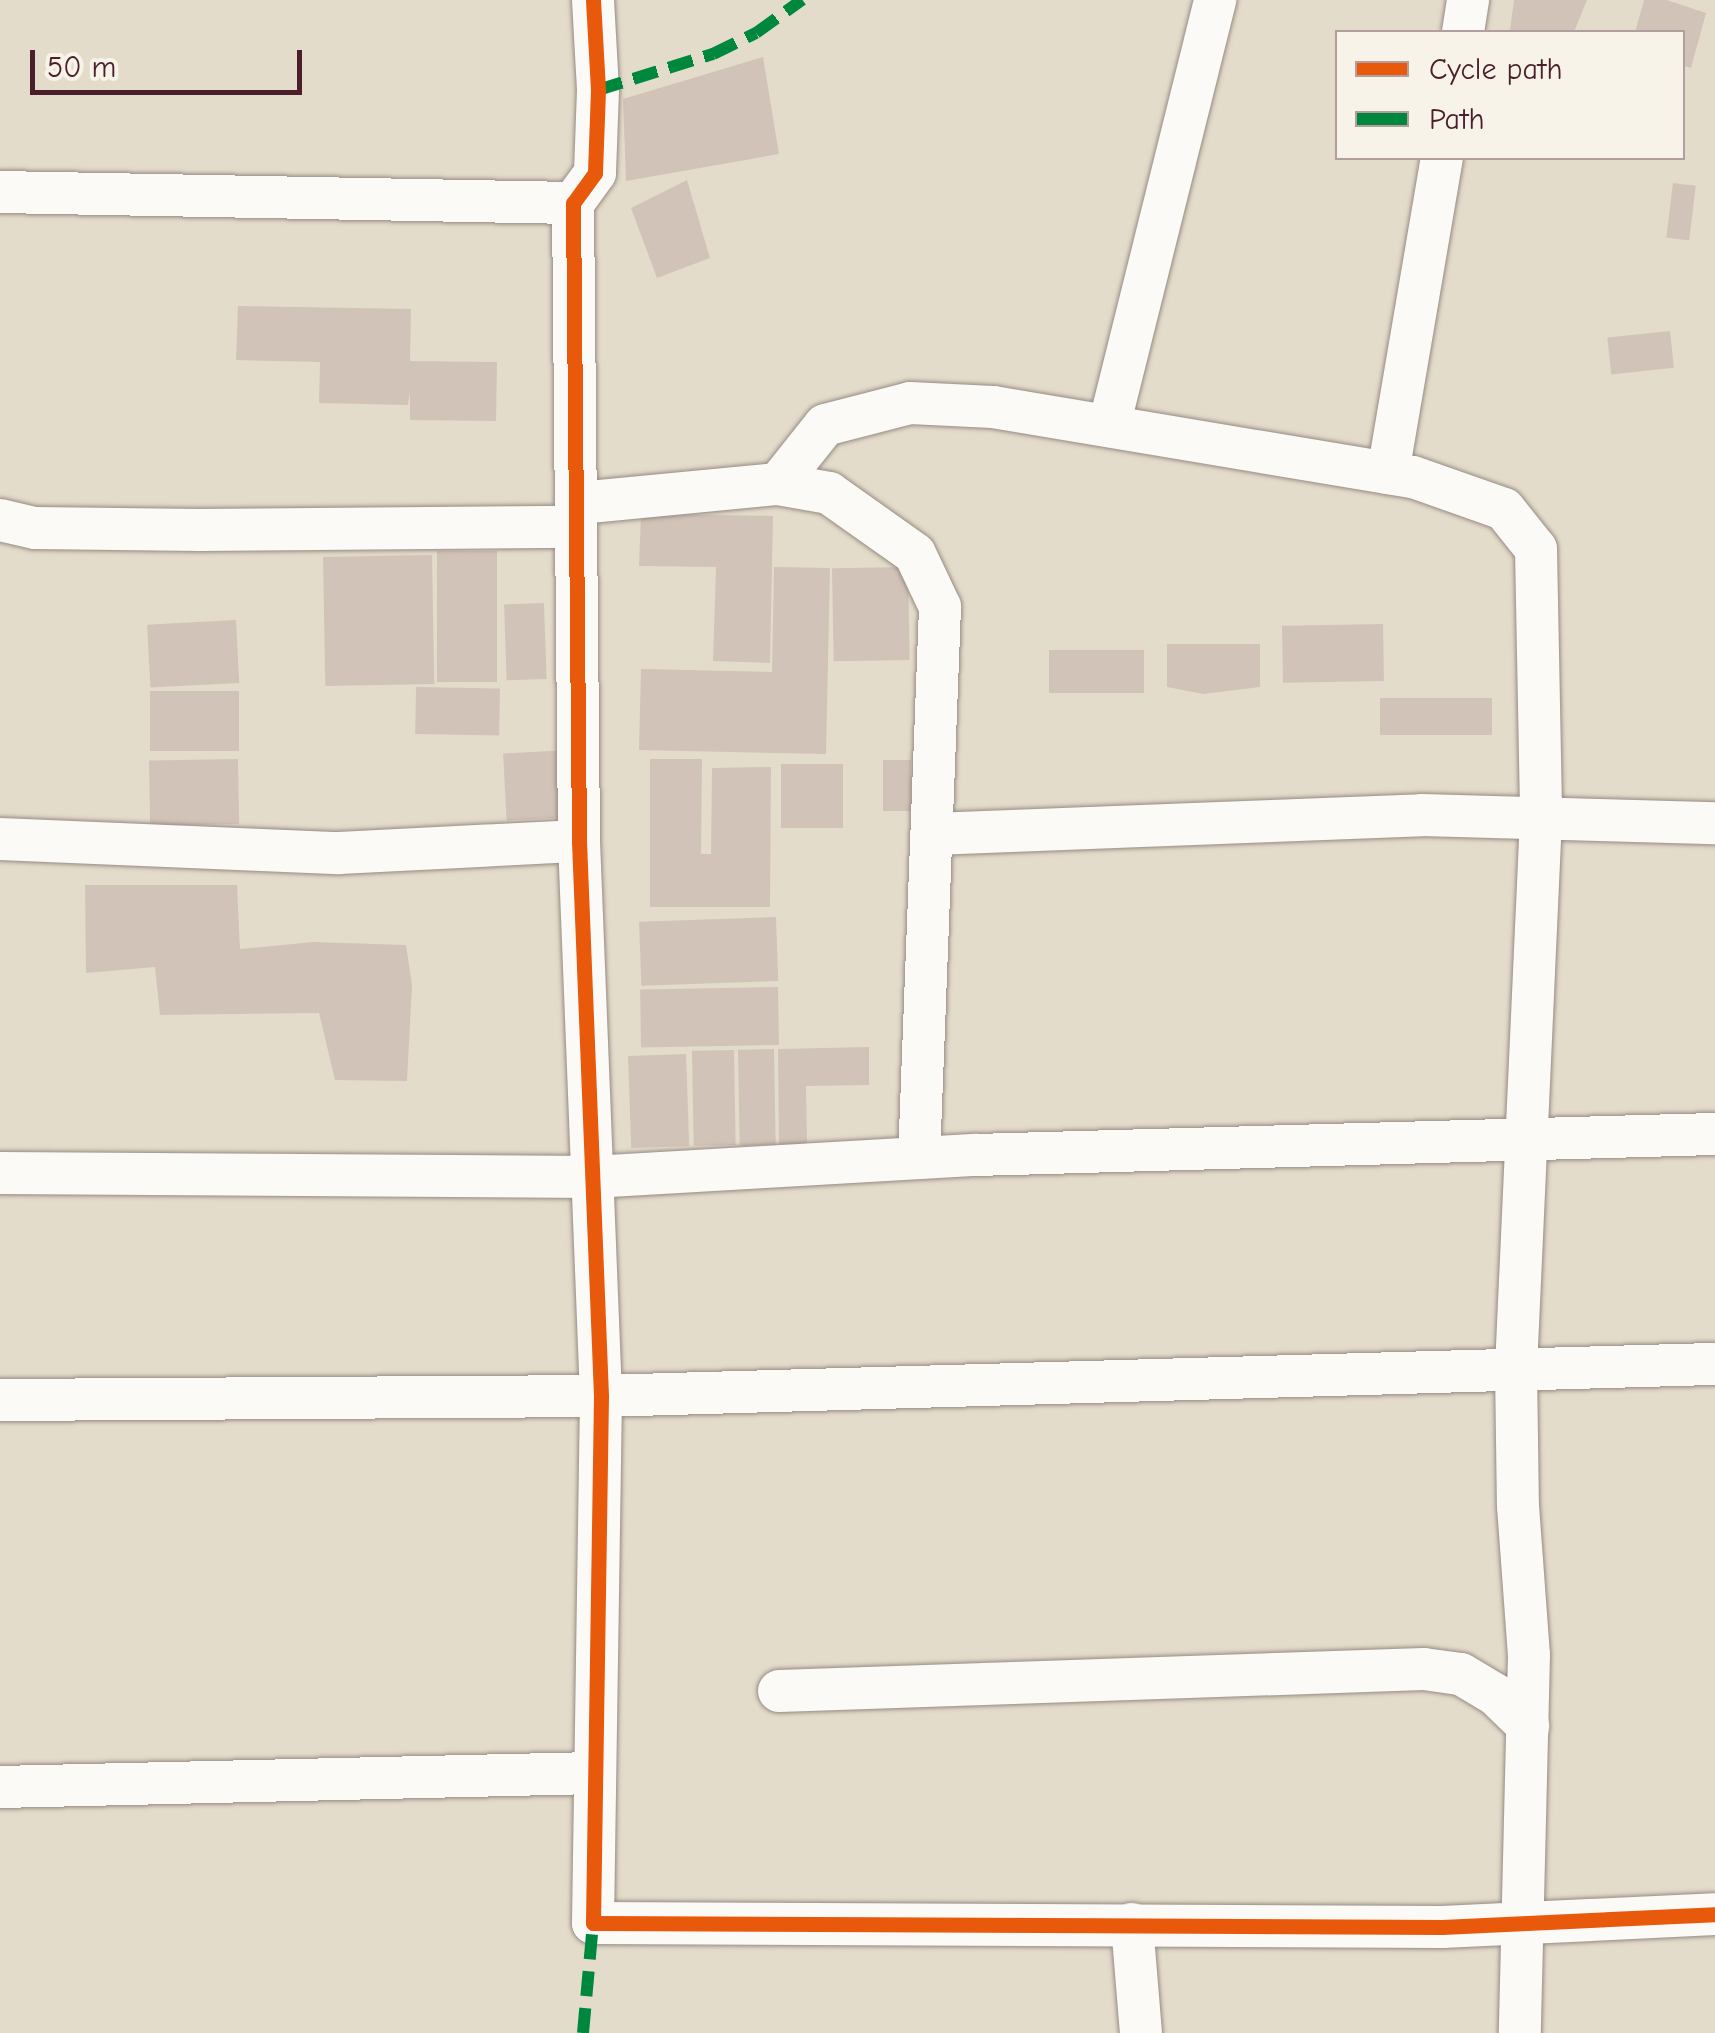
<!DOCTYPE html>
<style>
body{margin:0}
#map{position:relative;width:1715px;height:2033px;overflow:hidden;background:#e4dcca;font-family:"Comic Neue",sans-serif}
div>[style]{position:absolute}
.building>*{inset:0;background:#d2c3b8;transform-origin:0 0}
.roads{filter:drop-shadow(0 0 2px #968b84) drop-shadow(0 0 2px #968b84)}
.street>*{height:42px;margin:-21px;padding:0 21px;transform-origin:21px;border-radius:21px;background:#fbfaf7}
.quiet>*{height:12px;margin-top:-6px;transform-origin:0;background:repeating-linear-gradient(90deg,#00873e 0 25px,transparent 0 37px)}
.cycleway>*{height:15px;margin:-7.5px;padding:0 7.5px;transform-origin:7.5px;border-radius:7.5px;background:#e8590c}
span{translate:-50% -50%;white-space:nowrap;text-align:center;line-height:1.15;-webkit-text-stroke:9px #f7f3e8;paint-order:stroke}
.legend{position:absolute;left:1335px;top:30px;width:350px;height:130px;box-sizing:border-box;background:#f7f3e8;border:2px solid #b29e9c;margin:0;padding:12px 18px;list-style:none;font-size:30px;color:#4a1f2b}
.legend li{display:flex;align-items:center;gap:20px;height:50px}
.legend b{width:50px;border:2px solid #b29e9c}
.scale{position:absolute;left:30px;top:50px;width:272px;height:45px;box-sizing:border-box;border:5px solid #4a1f2b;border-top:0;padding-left:12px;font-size:30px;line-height:35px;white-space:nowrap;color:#4a1f2b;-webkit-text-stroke:8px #f7f3e8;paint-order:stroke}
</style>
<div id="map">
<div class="building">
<div style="clip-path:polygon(1514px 0,1587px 0,1574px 32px,1510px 30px)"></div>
<div style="clip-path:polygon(1644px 0,1667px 0,1706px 13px,1691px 68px,1682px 65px,1682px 32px,1635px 32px)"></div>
<div style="clip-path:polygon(763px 57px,779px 154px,626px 181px,623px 99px)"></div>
<div style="clip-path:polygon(687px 180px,710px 258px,657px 278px,631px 208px)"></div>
<div style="left:1673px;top:183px;width:23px;height:55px;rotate:7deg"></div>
<div style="clip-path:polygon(238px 306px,411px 309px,410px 361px,497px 362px,496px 421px,410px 420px,410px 392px,408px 405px,319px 403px,320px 362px,236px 360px)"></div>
<div style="left:1670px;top:331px;width:37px;height:63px;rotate:84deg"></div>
<div style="clip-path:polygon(641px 514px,773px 516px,770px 663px,713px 661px,716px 567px,639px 566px)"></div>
<div style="left:497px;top:551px;width:131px;height:60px;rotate:90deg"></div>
<div style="left:432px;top:555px;width:129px;height:109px;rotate:89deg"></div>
<div style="clip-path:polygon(774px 567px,830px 568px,826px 754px,639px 750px,641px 669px,772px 672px)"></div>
<div style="left:908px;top:567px;width:93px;height:76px;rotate:89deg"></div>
<div style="left:544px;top:603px;width:76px;height:40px;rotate:88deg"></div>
<div style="left:236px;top:620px;width:63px;height:89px;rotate:87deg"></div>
<div style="left:1383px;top:624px;width:57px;height:101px;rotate:89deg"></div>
<div style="clip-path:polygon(1167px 644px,1260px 644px,1260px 687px,1203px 694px,1167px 687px)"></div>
<div style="left:1144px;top:650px;width:43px;height:95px;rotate:90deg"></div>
<div style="left:416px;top:687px;width:84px;height:47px;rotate:1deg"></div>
<div style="left:239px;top:691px;width:60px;height:89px;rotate:90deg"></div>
<div style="left:1492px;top:698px;width:37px;height:112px;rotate:90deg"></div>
<div style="left:570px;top:750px;width:67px;height:67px;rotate:87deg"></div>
<div style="left:238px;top:759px;width:65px;height:89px;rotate:89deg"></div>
<div style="clip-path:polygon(650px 759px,702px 759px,701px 854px,711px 854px,712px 768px,771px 767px,770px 907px,650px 907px)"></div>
<div style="left:911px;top:760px;width:51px;height:28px;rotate:90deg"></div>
<div style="left:781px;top:764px;width:62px;height:64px"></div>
<div style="clip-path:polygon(85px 885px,237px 885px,240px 949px,313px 942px,406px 945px,412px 985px,407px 1081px,335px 1080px,319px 1013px,160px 1015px,155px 967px,86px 973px)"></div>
<div style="left:776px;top:917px;width:64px;height:137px;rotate:88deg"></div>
<div style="left:778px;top:987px;width:58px;height:138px;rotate:89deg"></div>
<div style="clip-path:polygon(869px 1047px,869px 1085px,806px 1086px,807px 1145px,779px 1144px,778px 1049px)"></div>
<div style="left:774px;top:1049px;width:96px;height:36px;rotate:89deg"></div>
<div style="left:734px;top:1050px;width:95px;height:42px;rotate:89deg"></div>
<div style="left:686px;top:1054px;width:92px;height:58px;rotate:88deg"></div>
</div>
<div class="roads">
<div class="street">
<div style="left:593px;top:0;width:90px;rotate:86.8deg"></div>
<div style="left:598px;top:90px;width:83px;rotate:92.1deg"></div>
<div style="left:595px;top:173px;width:37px;rotate:126deg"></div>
<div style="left:573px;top:203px;width:638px;rotate:89.46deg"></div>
<div style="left:579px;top:841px;width:555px;rotate:87.73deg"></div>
<div style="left:601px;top:1396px;width:527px;rotate:90.87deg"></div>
<div style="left:593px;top:1923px;width:849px;rotate:0.27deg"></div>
<div style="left:1442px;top:1927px;width:273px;rotate:-2.7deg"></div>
<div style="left:1463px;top:32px;width:32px;rotate:-81deg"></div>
<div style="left:0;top:192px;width:573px;rotate:1.1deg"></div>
<div style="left:1109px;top:426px;width:439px;rotate:-76deg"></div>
<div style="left:1388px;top:473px;width:320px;rotate:-80.3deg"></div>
<div style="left:778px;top:484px;width:75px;rotate:-51.5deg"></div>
<div style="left:825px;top:425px;width:88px;rotate:-14.5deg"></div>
<div style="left:910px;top:403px;width:83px;rotate:2.8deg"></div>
<div style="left:993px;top:407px;width:426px;rotate:9.5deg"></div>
<div style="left:1413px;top:477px;width:96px;rotate:19.4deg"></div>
<div style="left:1504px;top:509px;width:51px;rotate:51.3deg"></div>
<div style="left:1536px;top:549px;width:269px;rotate:88.9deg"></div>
<div style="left:1541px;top:818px;width:551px;rotate:92.6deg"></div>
<div style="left:1516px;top:1368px;width:138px;rotate:89.2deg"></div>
<div style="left:1518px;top:1506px;width:149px;rotate:85.8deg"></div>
<div style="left:1529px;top:1655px;width:378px;rotate:91.4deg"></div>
<div style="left:579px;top:503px;width:200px;rotate:-5.5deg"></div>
<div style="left:778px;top:484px;width:52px;rotate:10deg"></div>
<div style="left:829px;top:493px;width:105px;rotate:35.3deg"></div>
<div style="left:915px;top:554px;width:59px;rotate:64.7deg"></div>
<div style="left:940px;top:607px;width:551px;rotate:92.18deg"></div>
<div style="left:0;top:520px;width:36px;rotate:13deg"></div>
<div style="left:35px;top:528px;width:165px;rotate:0.7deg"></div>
<div style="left:200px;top:530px;width:376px;rotate:-0.5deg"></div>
<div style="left:933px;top:834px;width:489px;rotate:-2.2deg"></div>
<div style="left:1422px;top:815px;width:293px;rotate:1.6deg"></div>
<div style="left:0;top:839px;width:339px;rotate:2.4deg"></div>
<div style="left:339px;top:853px;width:240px;rotate:-2.9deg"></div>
<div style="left:0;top:1173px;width:592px;rotate:0.39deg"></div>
<div style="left:592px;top:1177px;width:385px;rotate:-3.3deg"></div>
<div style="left:976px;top:1155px;width:739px;rotate:-1.63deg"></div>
<div style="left:0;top:1400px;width:601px;rotate:-0.38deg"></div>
<div style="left:601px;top:1396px;width:1114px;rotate:-1.65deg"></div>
<div style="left:779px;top:1691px;width:645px;rotate:-1.95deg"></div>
<div style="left:1424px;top:1669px;width:37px;rotate:8deg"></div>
<div style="left:1461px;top:1674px;width:41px;rotate:31deg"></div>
<div style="left:1496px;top:1695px;width:45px;rotate:44.1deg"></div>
<div style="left:0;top:1787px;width:595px;rotate:-1.35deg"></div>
<div style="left:1132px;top:1924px;width:109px;rotate:85.3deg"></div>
</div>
</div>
<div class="quiet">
<div style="left:598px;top:90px;width:121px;rotate:-17.4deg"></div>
<div style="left:713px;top:54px;width:48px;rotate:-26deg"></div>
<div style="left:756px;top:33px;width:57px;rotate:-35.7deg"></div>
<div style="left:583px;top:2033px;width:110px;rotate:-84.8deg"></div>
</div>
<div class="cycleway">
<div style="left:593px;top:0;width:90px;rotate:86.8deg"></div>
<div style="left:598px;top:90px;width:83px;rotate:92.1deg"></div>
<div style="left:595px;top:173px;width:37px;rotate:126deg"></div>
<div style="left:573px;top:203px;width:638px;rotate:89.46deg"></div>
<div style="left:579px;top:841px;width:555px;rotate:87.73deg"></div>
<div style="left:601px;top:1396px;width:527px;rotate:90.87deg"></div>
<div style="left:593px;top:1923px;width:849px;rotate:0.27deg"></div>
<div style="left:1442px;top:1927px;width:273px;rotate:-2.7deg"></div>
</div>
<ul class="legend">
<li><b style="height:12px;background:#e8590c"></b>Cycle path</li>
<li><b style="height:12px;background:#00873e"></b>Path</li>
</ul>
<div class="scale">50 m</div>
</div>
